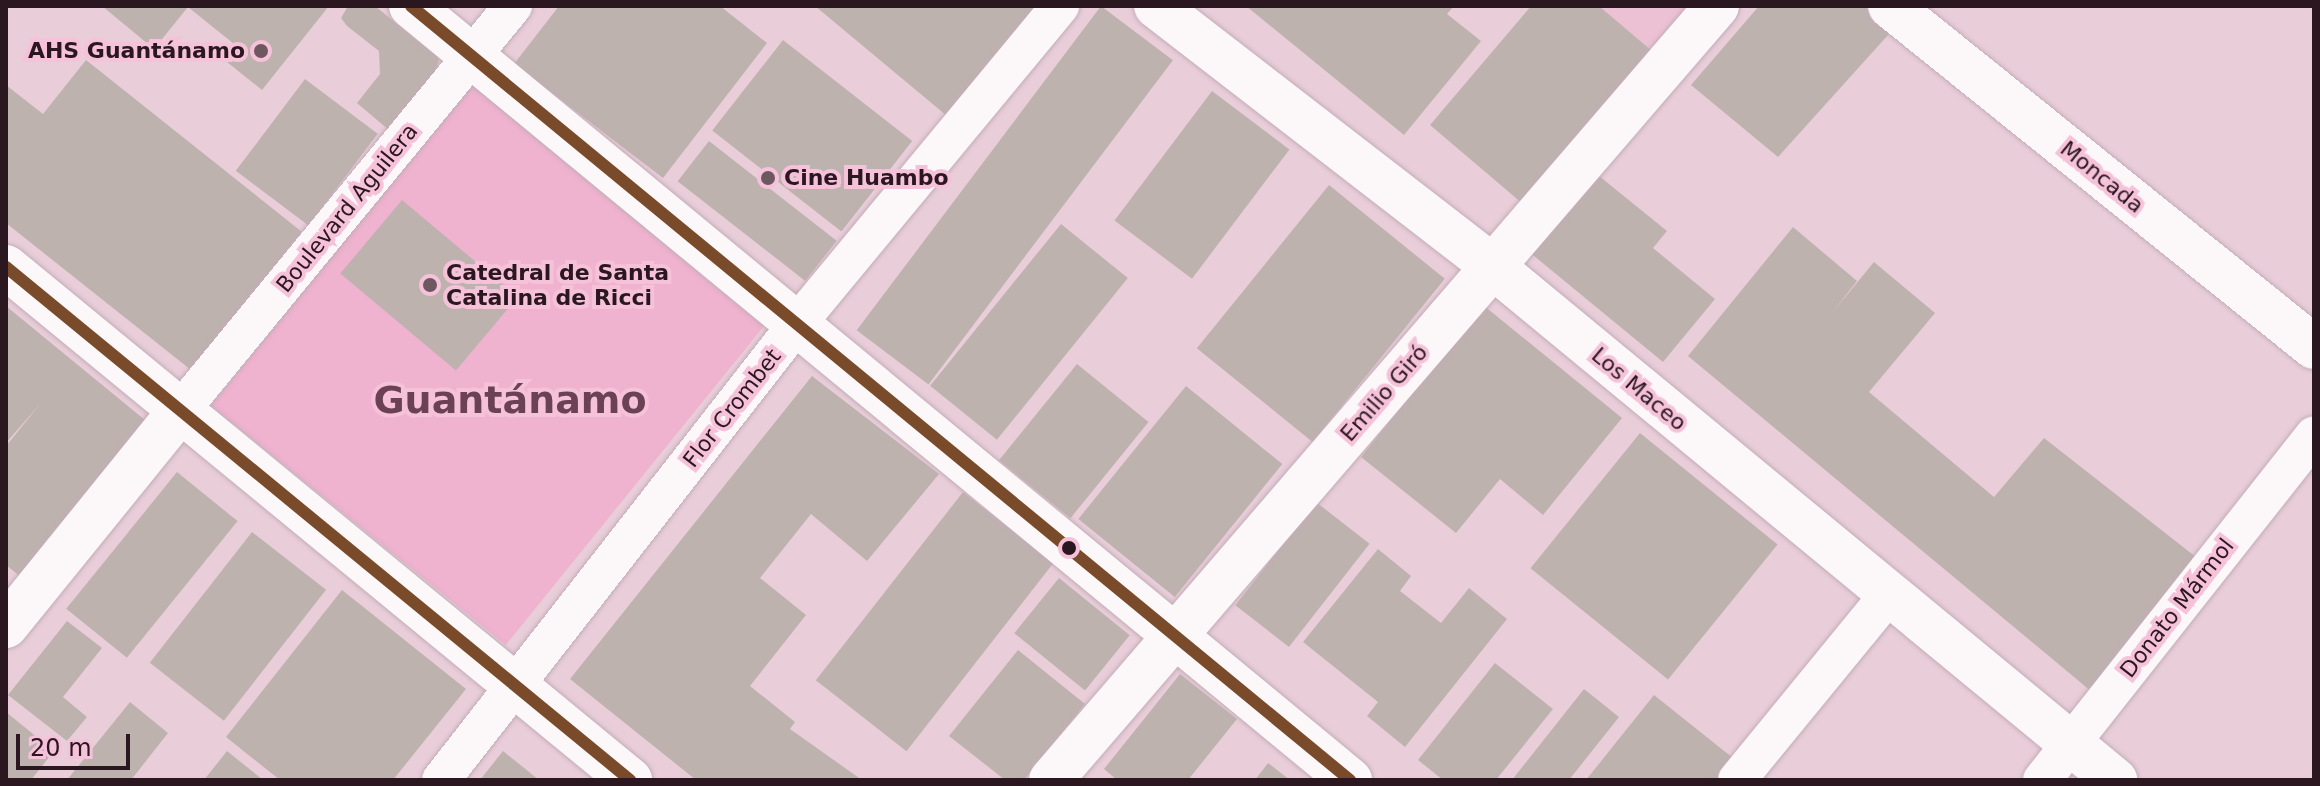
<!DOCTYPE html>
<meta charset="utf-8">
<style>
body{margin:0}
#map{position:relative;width:2320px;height:786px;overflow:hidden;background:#e9ceda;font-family:"DejaVu Sans",sans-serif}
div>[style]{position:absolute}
.built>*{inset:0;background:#edc1d4}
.green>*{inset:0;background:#efb2cf;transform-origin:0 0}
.building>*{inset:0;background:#beb2af;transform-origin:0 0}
.roads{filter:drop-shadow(0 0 2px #c3adb7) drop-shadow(0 0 2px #c3adb7)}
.street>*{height:38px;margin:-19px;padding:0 19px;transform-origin:19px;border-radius:19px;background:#fcf8f9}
.secondary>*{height:44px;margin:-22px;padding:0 22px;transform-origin:22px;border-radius:22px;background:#fcf8f9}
.primary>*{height:44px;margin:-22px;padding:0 22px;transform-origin:22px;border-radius:22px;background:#fcf8f9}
.bus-1>*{height:12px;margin:-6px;padding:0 6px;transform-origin:6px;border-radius:6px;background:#7a4b2a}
.dots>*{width:22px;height:22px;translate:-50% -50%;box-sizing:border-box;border:4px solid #f5c2d9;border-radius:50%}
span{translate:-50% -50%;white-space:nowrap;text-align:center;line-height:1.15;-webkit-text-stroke:8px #f5c2d9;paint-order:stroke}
.poi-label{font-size:22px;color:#2a1720;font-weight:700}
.right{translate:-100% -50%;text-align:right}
.left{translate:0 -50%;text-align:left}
.street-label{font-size:22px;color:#2a1720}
.town-label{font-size:38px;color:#6b4155;font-weight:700}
.frame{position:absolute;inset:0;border:8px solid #2a1720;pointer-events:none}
.scale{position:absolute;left:16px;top:734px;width:114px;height:36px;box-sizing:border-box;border:4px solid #2a1720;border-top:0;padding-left:10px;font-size:24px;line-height:28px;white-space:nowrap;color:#2a1720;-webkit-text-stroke:6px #f5c2d9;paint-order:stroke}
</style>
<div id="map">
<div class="built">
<div style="clip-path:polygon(1599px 6px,1691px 6px,1652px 51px)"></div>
</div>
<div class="green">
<div style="left:471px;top:84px;width:380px;height:414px;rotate:39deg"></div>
</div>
<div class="building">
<div style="clip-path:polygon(102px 6px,329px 6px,262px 90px,222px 58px,234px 44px,188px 7px,154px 49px)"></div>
<div style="clip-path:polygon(348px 6px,375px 6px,439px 58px,436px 73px,390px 131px,357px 103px,380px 74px,379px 51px,347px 26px,341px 18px)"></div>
<div style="clip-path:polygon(559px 6px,720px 6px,767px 43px,663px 178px,514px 64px)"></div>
<div style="clip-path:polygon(815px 6px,1035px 6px,947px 116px)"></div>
<div style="left:1101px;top:6px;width:90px;height:406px;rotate:37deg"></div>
<div style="clip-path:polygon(1246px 6px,1454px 6px,1447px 14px,1481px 41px,1404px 135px)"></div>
<div style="clip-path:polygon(1531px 6px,1599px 6px,1652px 51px,1523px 204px,1430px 125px)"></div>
<div style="clip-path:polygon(1759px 6px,1877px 6px,1898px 24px,1778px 157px,1691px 85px)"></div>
<div style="left:783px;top:40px;width:164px;height:115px;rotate:38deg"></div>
<div style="clip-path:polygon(86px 60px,302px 232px,191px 370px,6px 223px,6px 85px,43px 114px)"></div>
<div style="left:305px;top:79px;width:91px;height:115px;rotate:37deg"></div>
<div style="left:1212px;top:91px;width:97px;height:162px;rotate:37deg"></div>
<div style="left:709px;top:141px;width:162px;height:51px;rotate:38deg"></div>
<div style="clip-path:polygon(1593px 171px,1667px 231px,1653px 248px,1715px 299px,1663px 362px,1528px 251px)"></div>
<div style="left:1329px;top:185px;width:149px;height:210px;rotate:39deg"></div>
<div style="left:402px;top:200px;width:151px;height:96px;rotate:40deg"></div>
<div style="left:1061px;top:224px;width:86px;height:208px;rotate:39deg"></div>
<div style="clip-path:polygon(1793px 227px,1857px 281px,1832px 313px,1874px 262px,1935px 313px,1869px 392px,1994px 497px,2044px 438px,2201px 561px,2092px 692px,1688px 356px)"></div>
<div style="clip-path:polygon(1483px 305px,1622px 418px,1543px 515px,1500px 479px,1456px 533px,1361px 457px)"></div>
<div style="clip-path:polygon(6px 306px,145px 420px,21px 577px,6px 565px,6px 446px,40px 404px,6px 443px)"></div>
<div style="left:1077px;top:364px;width:92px;height:124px;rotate:39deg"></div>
<div style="clip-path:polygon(812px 376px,939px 474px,867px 561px,811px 514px,760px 578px,806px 615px,750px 686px,795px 722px,790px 729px,862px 780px,696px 780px,570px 679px)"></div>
<div style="left:1186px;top:386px;width:124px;height:171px;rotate:39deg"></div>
<div style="left:1640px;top:433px;width:177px;height:174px;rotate:39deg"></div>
<div style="left:177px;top:472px;width:78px;height:176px;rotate:39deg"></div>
<div style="left:963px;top:492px;width:115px;height:239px;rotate:38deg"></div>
<div style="left:1316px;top:502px;width:68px;height:131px;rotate:38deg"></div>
<div style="left:252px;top:532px;width:94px;height:166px;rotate:38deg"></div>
<div style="clip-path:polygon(1378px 549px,1411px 576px,1400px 591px,1441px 623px,1469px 588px,1507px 619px,1405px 747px,1367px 716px,1378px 702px,1303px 642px)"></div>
<div style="left:1059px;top:578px;width:91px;height:71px;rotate:39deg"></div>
<div style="clip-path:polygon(342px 590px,466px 689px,393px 780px,280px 780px,226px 737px)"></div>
<div style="clip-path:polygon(67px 621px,102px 648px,63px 697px,87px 717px,67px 741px,8px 695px)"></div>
<div style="clip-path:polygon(1018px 650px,1085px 704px,1024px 780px,1005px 780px,949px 736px)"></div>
<div style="clip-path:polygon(1495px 663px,1553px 709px,1496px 780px,1443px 780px,1418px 760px)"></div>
<div style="clip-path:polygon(1180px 674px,1237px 719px,1188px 780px,1117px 780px,1104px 769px)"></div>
<div style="clip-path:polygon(1584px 689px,1619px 717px,1569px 780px,1512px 780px)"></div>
<div style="clip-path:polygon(1654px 695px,1738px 762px,1724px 780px,1586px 780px)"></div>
<div style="clip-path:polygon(130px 702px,168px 733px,131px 780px,67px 780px)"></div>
<div style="clip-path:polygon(6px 712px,54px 751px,31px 780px,6px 780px)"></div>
<div style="clip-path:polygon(227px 751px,263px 780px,204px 780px)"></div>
<div style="clip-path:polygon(503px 751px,539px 780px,480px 780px)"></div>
<div style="clip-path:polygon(1268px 763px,1290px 780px,1255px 780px)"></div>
</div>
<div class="roads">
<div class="street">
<div style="left:181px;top:410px;width:523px;rotate:-50.59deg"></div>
<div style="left:441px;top:780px;width:579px;rotate:-52.02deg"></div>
<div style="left:797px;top:324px;width:413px;rotate:-50.4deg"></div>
<div style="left:1737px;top:780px;width:237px;rotate:-50.7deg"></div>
<div style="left:2042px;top:780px;width:439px;rotate:-51.7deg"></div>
</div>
<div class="secondary">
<div style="left:1156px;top:6px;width:425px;rotate:37.7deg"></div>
<div style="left:1492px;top:266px;width:808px;rotate:39.52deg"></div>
<div style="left:1890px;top:6px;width:544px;rotate:38.81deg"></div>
<div style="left:6px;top:626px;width:278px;rotate:-51deg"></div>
<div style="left:1051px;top:780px;width:1021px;rotate:-49.29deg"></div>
</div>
<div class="primary">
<div style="left:411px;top:6px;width:1217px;rotate:39.5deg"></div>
<div style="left:6px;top:267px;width:808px;rotate:39.42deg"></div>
</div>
</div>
<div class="bus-1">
<div style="left:411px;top:6px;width:1217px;rotate:39.5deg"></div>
<div style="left:6px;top:267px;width:808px;rotate:39.42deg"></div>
</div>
<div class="dots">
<div style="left:261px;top:51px;background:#6d5761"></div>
<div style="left:768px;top:178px;background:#6d5761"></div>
<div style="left:430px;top:285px;background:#6d5761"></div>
<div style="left:1069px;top:548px;background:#2a1720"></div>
</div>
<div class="poi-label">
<span class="right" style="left:245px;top:51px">AHS Guantánamo</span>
<span class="left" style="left:784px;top:178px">Cine Huambo</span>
<span class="left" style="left:446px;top:285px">Catedral de Santa<br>Catalina de Ricci</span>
</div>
<div class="street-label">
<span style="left:2102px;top:177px;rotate:39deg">Moncada</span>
<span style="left:347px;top:208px;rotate:-51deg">Boulevard Aguilera</span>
<span style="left:1639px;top:389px;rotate:40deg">Los Maceo</span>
<span style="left:1384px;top:393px;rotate:-49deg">Emilio Giró</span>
<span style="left:732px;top:408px;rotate:-52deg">Flor Crombet</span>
<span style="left:2177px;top:608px;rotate:-52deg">Donato Mármol</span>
</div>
<div class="town-label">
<span style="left:510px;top:401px">Guantánamo</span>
</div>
<div class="frame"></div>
<div class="scale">20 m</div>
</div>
